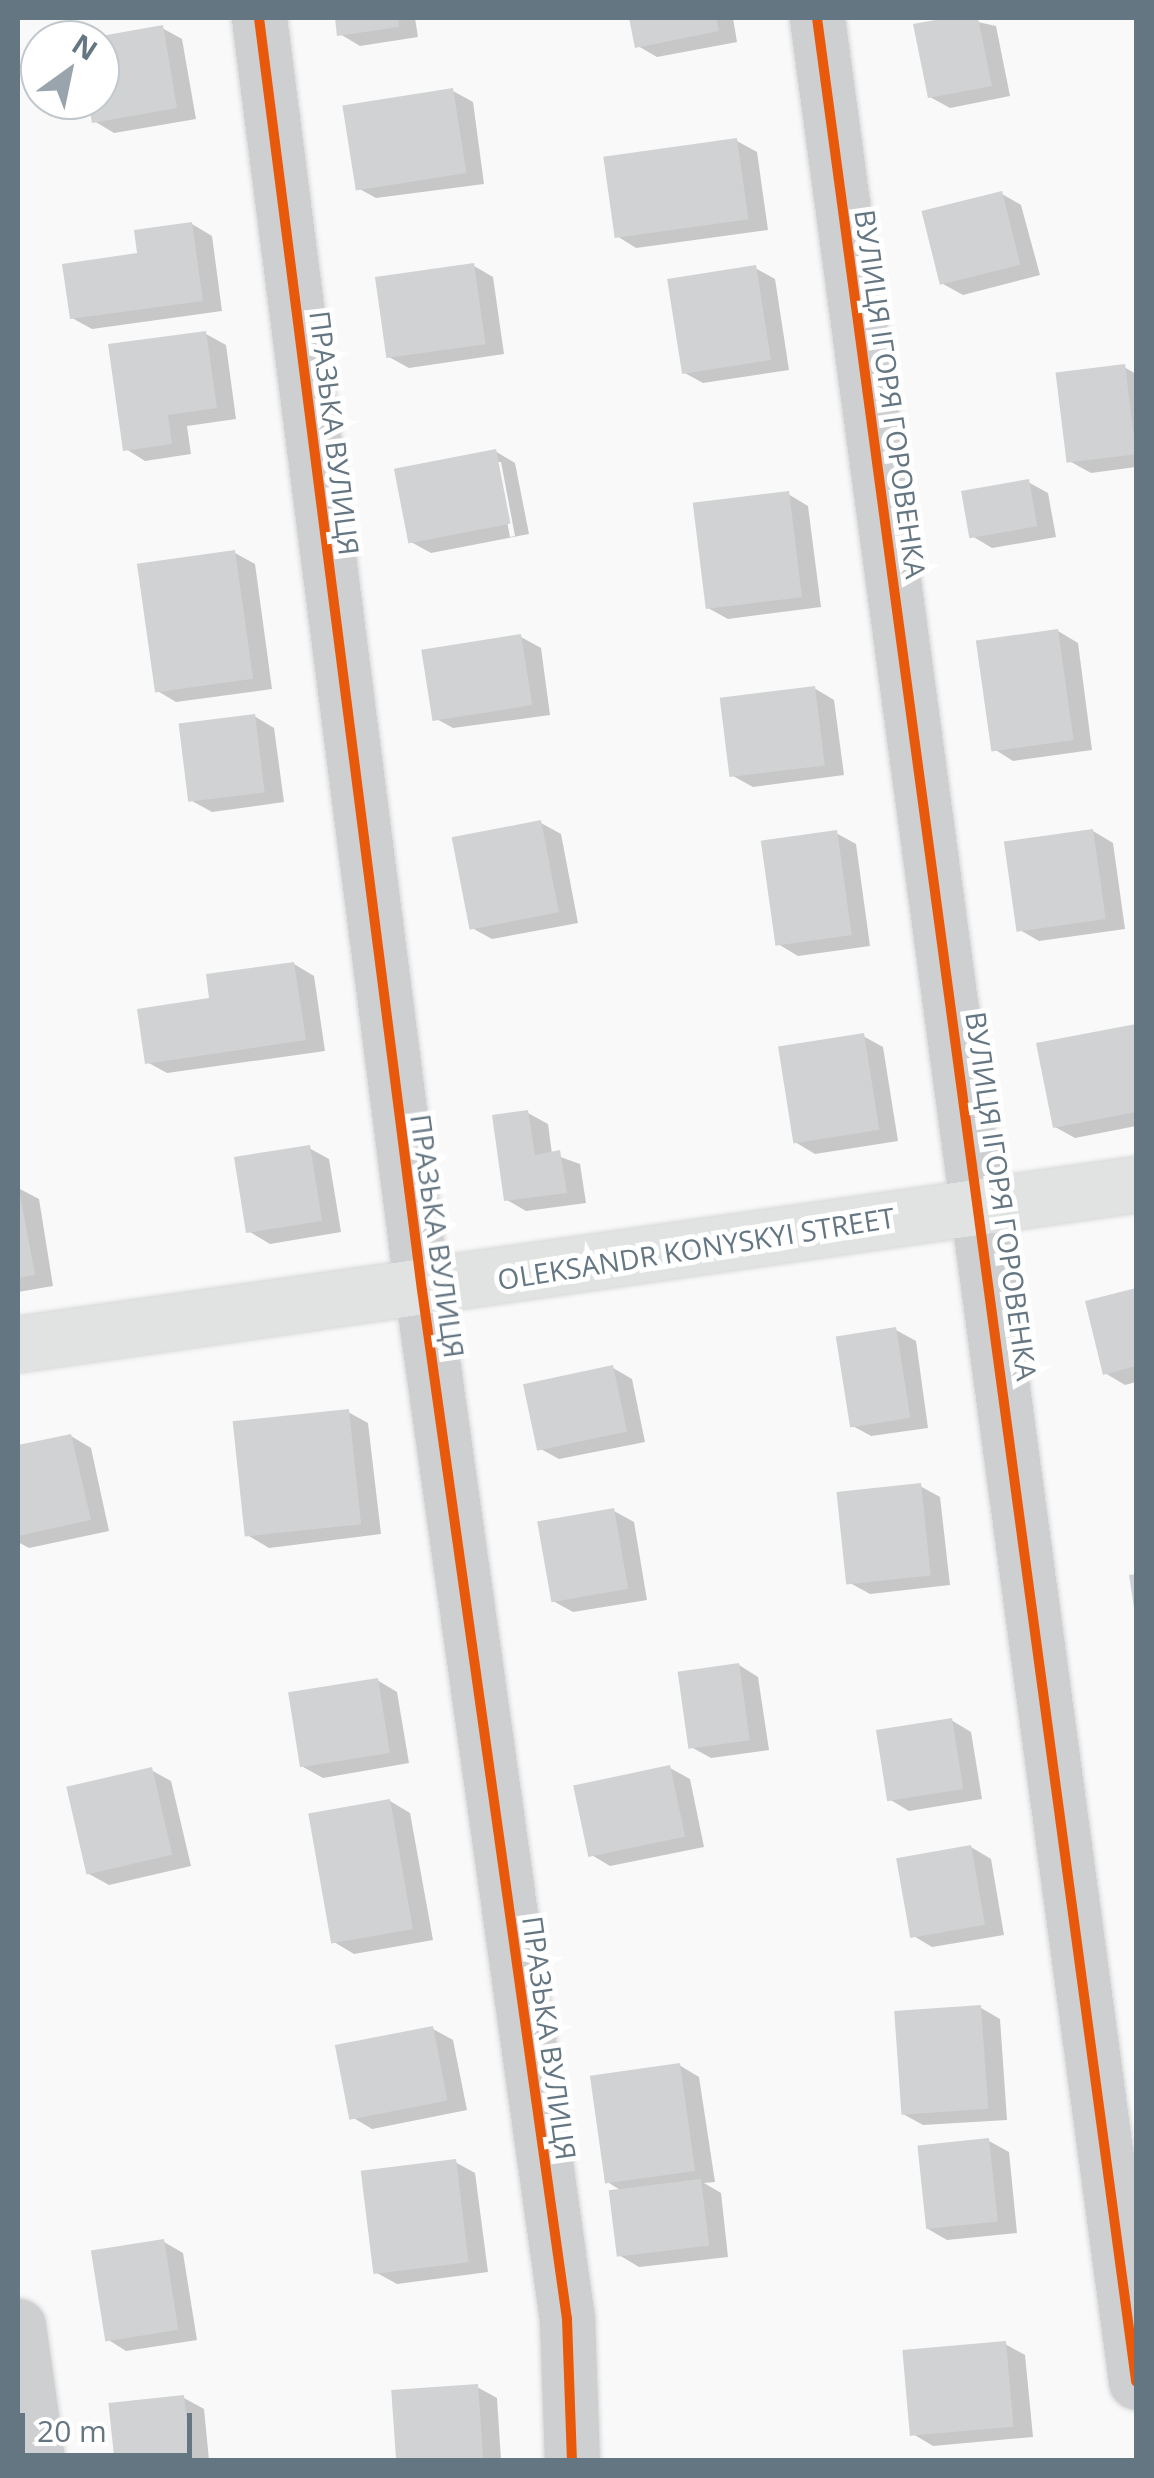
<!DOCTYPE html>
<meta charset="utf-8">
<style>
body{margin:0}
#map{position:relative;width:1154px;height:2478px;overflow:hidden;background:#f9f9f9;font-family:"Open Sans",sans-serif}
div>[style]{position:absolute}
.shadow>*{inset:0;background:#0003}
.building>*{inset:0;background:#d0d2d3;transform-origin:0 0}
.roads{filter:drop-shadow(0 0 2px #d5d6d7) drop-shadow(0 0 2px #d5d6d7)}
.street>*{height:55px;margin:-27.5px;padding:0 27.5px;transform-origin:27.5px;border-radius:27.5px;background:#cecfd0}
.secondary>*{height:55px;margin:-27.5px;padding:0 27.5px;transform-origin:27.5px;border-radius:27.5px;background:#e1e2e2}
.cycleway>*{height:10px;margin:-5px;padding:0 5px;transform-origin:5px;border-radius:5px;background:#e8590c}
span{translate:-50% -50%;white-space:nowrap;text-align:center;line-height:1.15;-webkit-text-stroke:10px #fff;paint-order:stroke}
.street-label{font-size:28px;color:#657683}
.frame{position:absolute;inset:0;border:20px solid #657683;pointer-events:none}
.north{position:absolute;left:20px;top:20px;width:100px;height:100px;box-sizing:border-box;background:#fff;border:2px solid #c1c8cd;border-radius:50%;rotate:33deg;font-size:28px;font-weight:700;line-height:40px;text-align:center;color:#657683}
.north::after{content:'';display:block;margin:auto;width:35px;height:45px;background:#99a4ac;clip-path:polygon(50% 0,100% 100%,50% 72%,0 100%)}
.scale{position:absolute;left:20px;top:2413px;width:172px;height:45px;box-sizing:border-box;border:5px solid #657683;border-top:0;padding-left:12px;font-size:30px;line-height:35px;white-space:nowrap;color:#657683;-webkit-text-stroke:8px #fff;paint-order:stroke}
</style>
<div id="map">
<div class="shadow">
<div style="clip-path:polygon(337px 18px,415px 18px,418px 37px,360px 46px,340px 34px)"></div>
<div style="clip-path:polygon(632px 18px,733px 18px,737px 42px,657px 57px,638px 46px)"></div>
<div style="clip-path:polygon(960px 18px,996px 26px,1010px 96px,950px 108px,930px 97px,916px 26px)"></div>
<div style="clip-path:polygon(162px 28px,182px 39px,196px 119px,114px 133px,94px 121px,90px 100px,100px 100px,100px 40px,94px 40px)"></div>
<div style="clip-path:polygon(453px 91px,473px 102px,484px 184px,376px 198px,356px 187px)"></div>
<div style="clip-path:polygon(737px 141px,757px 152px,768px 230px,636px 248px,617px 236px)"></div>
<div style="clip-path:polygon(1002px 194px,1021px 205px,1040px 275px,963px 295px,943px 284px)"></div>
<div style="clip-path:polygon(192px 224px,212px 236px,222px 311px,92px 329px,72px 318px)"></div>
<div style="clip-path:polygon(474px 266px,493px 277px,504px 354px,409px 368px,389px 357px)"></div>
<div style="clip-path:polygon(755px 268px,775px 279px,789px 370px,703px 383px,683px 372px)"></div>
<div style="clip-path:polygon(206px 334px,226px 345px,236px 419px,187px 426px,191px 454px,145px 461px,126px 449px)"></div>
<div style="clip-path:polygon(1124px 367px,1136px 374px,1136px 467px,1091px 473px,1071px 462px)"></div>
<div style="clip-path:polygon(evenodd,495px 451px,515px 463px,529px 534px,431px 553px,411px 542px,495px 451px,496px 462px,501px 462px,515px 536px,510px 537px,496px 462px)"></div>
<div style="clip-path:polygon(1028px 482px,1048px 493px,1056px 537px,992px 548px,972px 536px)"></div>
<div style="clip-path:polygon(788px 494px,808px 506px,821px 607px,728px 619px,708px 608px)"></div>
<div style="clip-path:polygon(235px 553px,255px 564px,272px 689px,176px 702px,156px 690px)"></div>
<div style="clip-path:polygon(1058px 631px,1078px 643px,1092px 750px,1013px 761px,994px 749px)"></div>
<div style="clip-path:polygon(521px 637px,541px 648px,550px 715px,453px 728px,433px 717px)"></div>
<div style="clip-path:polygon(814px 688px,834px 700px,844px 775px,753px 787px,733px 776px)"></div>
<div style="clip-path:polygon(254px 716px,274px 728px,284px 802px,212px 812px,192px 801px)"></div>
<div style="clip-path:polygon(541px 823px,561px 834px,578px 923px,492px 939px,472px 928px)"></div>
<div style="clip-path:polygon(1093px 831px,1113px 843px,1125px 929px,1039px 941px,1020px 930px)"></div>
<div style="clip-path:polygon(836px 833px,856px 844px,870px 946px,798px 956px,778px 944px)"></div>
<div style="clip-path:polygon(294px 964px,314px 976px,325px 1051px,167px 1073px,147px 1062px,212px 1000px)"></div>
<div style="clip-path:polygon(1136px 1027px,1136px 1126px,1075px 1138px,1055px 1127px,1039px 1045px)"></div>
<div style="clip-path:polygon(863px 1036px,883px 1047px,898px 1141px,815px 1154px,795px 1142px)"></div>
<div style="clip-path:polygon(528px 1113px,548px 1124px,552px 1154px,580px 1164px,586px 1203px,526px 1211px,507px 1200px)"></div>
<div style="clip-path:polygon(309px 1148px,329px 1159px,341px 1232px,270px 1244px,250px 1232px)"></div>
<div style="clip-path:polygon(18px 1188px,39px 1199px,53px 1286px,18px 1292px)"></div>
<div style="clip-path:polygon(1136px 1291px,1136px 1382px,1125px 1385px,1105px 1373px,1088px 1303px)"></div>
<div style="clip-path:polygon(896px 1330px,916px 1341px,928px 1428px,871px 1436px,851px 1425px)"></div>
<div style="clip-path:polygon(613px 1368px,632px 1379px,645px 1442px,559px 1459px,539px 1448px)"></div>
<div style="clip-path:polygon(348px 1412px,368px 1423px,381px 1534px,269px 1548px,249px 1536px)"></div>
<div style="clip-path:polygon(71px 1436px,91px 1448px,109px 1531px,29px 1548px,18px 1542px,18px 1448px)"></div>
<div style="clip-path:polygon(920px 1486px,940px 1497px,950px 1585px,870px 1594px,850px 1583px)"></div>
<div style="clip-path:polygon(614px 1511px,634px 1522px,647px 1600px,573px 1612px,553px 1601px)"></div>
<div style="clip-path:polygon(739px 1665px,758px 1677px,769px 1750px,711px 1758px,691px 1747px)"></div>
<div style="clip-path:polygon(377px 1680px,397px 1692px,409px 1763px,323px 1778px,303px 1767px)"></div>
<div style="clip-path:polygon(951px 1720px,971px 1732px,982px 1799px,909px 1811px,889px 1799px)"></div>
<div style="clip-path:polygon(670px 1768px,690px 1779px,704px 1847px,610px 1866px,590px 1854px)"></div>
<div style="clip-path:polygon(151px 1770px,171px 1781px,191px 1866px,109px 1885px,89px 1874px)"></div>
<div style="clip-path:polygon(390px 1801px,410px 1813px,433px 1940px,354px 1954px,334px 1942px)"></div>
<div style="clip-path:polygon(971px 1847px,991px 1859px,1004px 1935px,932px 1947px,912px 1935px)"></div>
<div style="clip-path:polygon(981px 2008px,1000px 2019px,1007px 2120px,923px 2125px,903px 2114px)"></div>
<div style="clip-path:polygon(433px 2029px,453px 2040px,467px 2110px,372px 2129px,352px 2117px)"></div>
<div style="clip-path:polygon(679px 2065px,699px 2077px,715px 2182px,704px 2183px,721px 2193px,728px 2257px,639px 2267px,619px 2255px,622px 2191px,609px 2183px)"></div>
<div style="clip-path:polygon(989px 2141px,1009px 2152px,1017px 2233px,947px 2240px,928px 2229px)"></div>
<div style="clip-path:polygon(455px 2162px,475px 2173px,488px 2272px,397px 2284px,377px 2273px)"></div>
<div style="clip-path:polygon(164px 2242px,183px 2253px,197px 2340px,126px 2351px,107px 2339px)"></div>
<div style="clip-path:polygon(1005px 2344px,1025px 2355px,1033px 2437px,933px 2446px,913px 2434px)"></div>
<div style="clip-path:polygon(477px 2387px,497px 2398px,501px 2460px,399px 2460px,394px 2391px)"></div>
<div style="clip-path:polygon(184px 2398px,204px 2409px,209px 2460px,116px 2460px,110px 2405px)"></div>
</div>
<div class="building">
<div style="clip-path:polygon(335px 18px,398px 18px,399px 27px,337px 36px)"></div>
<div style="clip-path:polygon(629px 18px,716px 18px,719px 31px,635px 48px)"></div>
<div style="clip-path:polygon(947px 18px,978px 18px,992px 86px,928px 98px,913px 24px)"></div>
<div style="clip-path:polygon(163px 25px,177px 108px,92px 123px,88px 100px,100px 100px,100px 40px,90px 38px)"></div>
<div style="left:453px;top:88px;width:86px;height:112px;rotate:81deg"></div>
<div style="left:737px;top:138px;width:82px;height:135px;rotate:82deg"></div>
<div style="left:1002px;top:191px;width:76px;height:83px;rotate:76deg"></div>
<div style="clip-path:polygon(192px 222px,203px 301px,70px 319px,62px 264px,137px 253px,134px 230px)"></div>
<div style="left:474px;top:263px;width:82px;height:100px;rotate:82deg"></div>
<div style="left:756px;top:265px;width:96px;height:90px;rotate:81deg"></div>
<div style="clip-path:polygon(206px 331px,217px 408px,168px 415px,172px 444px,123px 451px,108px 344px)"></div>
<div style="left:1125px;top:364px;width:91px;height:70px;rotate:83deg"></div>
<div style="left:496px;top:449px;width:76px;height:104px;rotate:79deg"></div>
<div style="left:1029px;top:479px;width:48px;height:69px;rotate:80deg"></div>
<div style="left:789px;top:491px;width:107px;height:97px;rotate:83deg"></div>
<div style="left:235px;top:550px;width:130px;height:99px;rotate:82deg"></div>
<div style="left:1058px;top:629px;width:112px;height:83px;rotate:82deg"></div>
<div style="left:521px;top:634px;width:72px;height:101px;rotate:81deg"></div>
<div style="left:815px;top:686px;width:80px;height:96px;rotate:83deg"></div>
<div style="left:255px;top:714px;width:79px;height:77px;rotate:83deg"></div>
<div style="left:541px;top:820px;width:94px;height:91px;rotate:79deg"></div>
<div style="left:1093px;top:829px;width:91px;height:90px;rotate:82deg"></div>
<div style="left:837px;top:830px;width:106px;height:77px;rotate:82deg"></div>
<div style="clip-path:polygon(294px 962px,306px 1040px,145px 1064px,137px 1009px,209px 998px,206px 974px)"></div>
<div style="clip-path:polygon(1136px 1024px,1136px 1112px,1053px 1128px,1036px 1043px)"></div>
<div style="left:864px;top:1033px;width:98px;height:87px;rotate:81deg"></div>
<div style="clip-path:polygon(528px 1110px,535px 1155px,560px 1150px,567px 1193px,504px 1201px,492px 1115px)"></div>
<div style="left:310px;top:1145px;width:77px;height:77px;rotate:81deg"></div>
<div style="clip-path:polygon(18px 1184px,35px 1275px,18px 1278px)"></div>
<div style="clip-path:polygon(1136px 1288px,1136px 1366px,1103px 1375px,1085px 1301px)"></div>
<div style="left:896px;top:1327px;width:92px;height:61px;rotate:81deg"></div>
<div style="left:613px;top:1365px;width:68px;height:92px;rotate:78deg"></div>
<div style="left:349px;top:1409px;width:116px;height:117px;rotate:84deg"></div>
<div style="clip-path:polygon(71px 1434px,91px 1520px,18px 1536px,18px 1445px)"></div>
<div style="left:921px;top:1483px;width:93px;height:85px;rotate:84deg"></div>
<div style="left:614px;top:1508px;width:82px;height:78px;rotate:80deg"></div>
<div style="clip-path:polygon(1136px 1574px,1136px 1607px,1134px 1608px,1129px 1575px)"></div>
<div style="left:739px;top:1663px;width:78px;height:62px;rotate:82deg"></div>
<div style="left:378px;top:1678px;width:76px;height:91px;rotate:81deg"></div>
<div style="left:952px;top:1718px;width:72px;height:77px;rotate:81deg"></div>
<div style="left:670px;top:1765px;width:73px;height:99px;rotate:78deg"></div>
<div style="left:152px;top:1767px;width:90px;height:88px;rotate:77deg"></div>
<div style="left:390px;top:1799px;width:132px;height:83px;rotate:80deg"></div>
<div style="left:971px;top:1845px;width:81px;height:76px;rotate:80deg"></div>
<div style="left:981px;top:2005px;width:104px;height:87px;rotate:86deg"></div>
<div style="left:433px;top:2026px;width:76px;height:100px;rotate:79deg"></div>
<div style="left:680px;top:2063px;width:109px;height:91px;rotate:82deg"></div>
<div style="left:989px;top:2138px;width:84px;height:72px;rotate:84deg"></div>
<div style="left:456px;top:2159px;width:104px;height:96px;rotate:83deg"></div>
<div style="left:701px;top:2179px;width:67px;height:93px;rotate:83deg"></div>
<div style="left:164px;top:2239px;width:92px;height:74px;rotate:81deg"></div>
<div style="left:1006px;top:2341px;width:86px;height:104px;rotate:85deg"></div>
<div style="left:478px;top:2384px;width:76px;height:87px;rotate:86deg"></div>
<div style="left:184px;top:2395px;width:65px;height:76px;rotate:84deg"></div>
</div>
<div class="roads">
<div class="street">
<div style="left:259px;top:18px;width:1282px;rotate:82.7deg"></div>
<div style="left:422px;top:1290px;width:1039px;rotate:81.98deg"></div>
<div style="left:567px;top:2319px;width:141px;rotate:88deg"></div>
<div style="left:817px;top:18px;width:2385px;rotate:82.31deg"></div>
<div style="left:18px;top:2326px;width:135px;rotate:81.9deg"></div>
</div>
<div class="secondary">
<div style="left:18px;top:1344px;width:1129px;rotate:-8.14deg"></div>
</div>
</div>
<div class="cycleway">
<div style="left:259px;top:18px;width:1282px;rotate:82.7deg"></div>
<div style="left:422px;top:1290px;width:1039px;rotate:81.98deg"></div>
<div style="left:567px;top:2319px;width:141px;rotate:88deg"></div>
<div style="left:817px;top:18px;width:2385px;rotate:82.31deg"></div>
</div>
<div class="street-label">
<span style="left:891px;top:394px;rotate:82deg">ВУЛИЦЯ ІГОРЯ ГОРОВЕНКА</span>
<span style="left:335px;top:433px;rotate:83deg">ПРАЗЬКА ВУЛИЦЯ</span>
<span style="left:1002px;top:1196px;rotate:82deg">ВУЛИЦЯ ІГОРЯ ГОРОВЕНКА</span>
<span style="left:438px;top:1236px;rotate:82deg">ПРАЗЬКА ВУЛИЦЯ</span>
<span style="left:696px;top:1248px;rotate:-9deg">OLEKSANDR KONYSKYI STREET</span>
<span style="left:550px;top:2038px;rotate:82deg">ПРАЗЬКА ВУЛИЦЯ</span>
</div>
<div class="frame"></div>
<div class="north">N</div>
<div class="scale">20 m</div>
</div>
